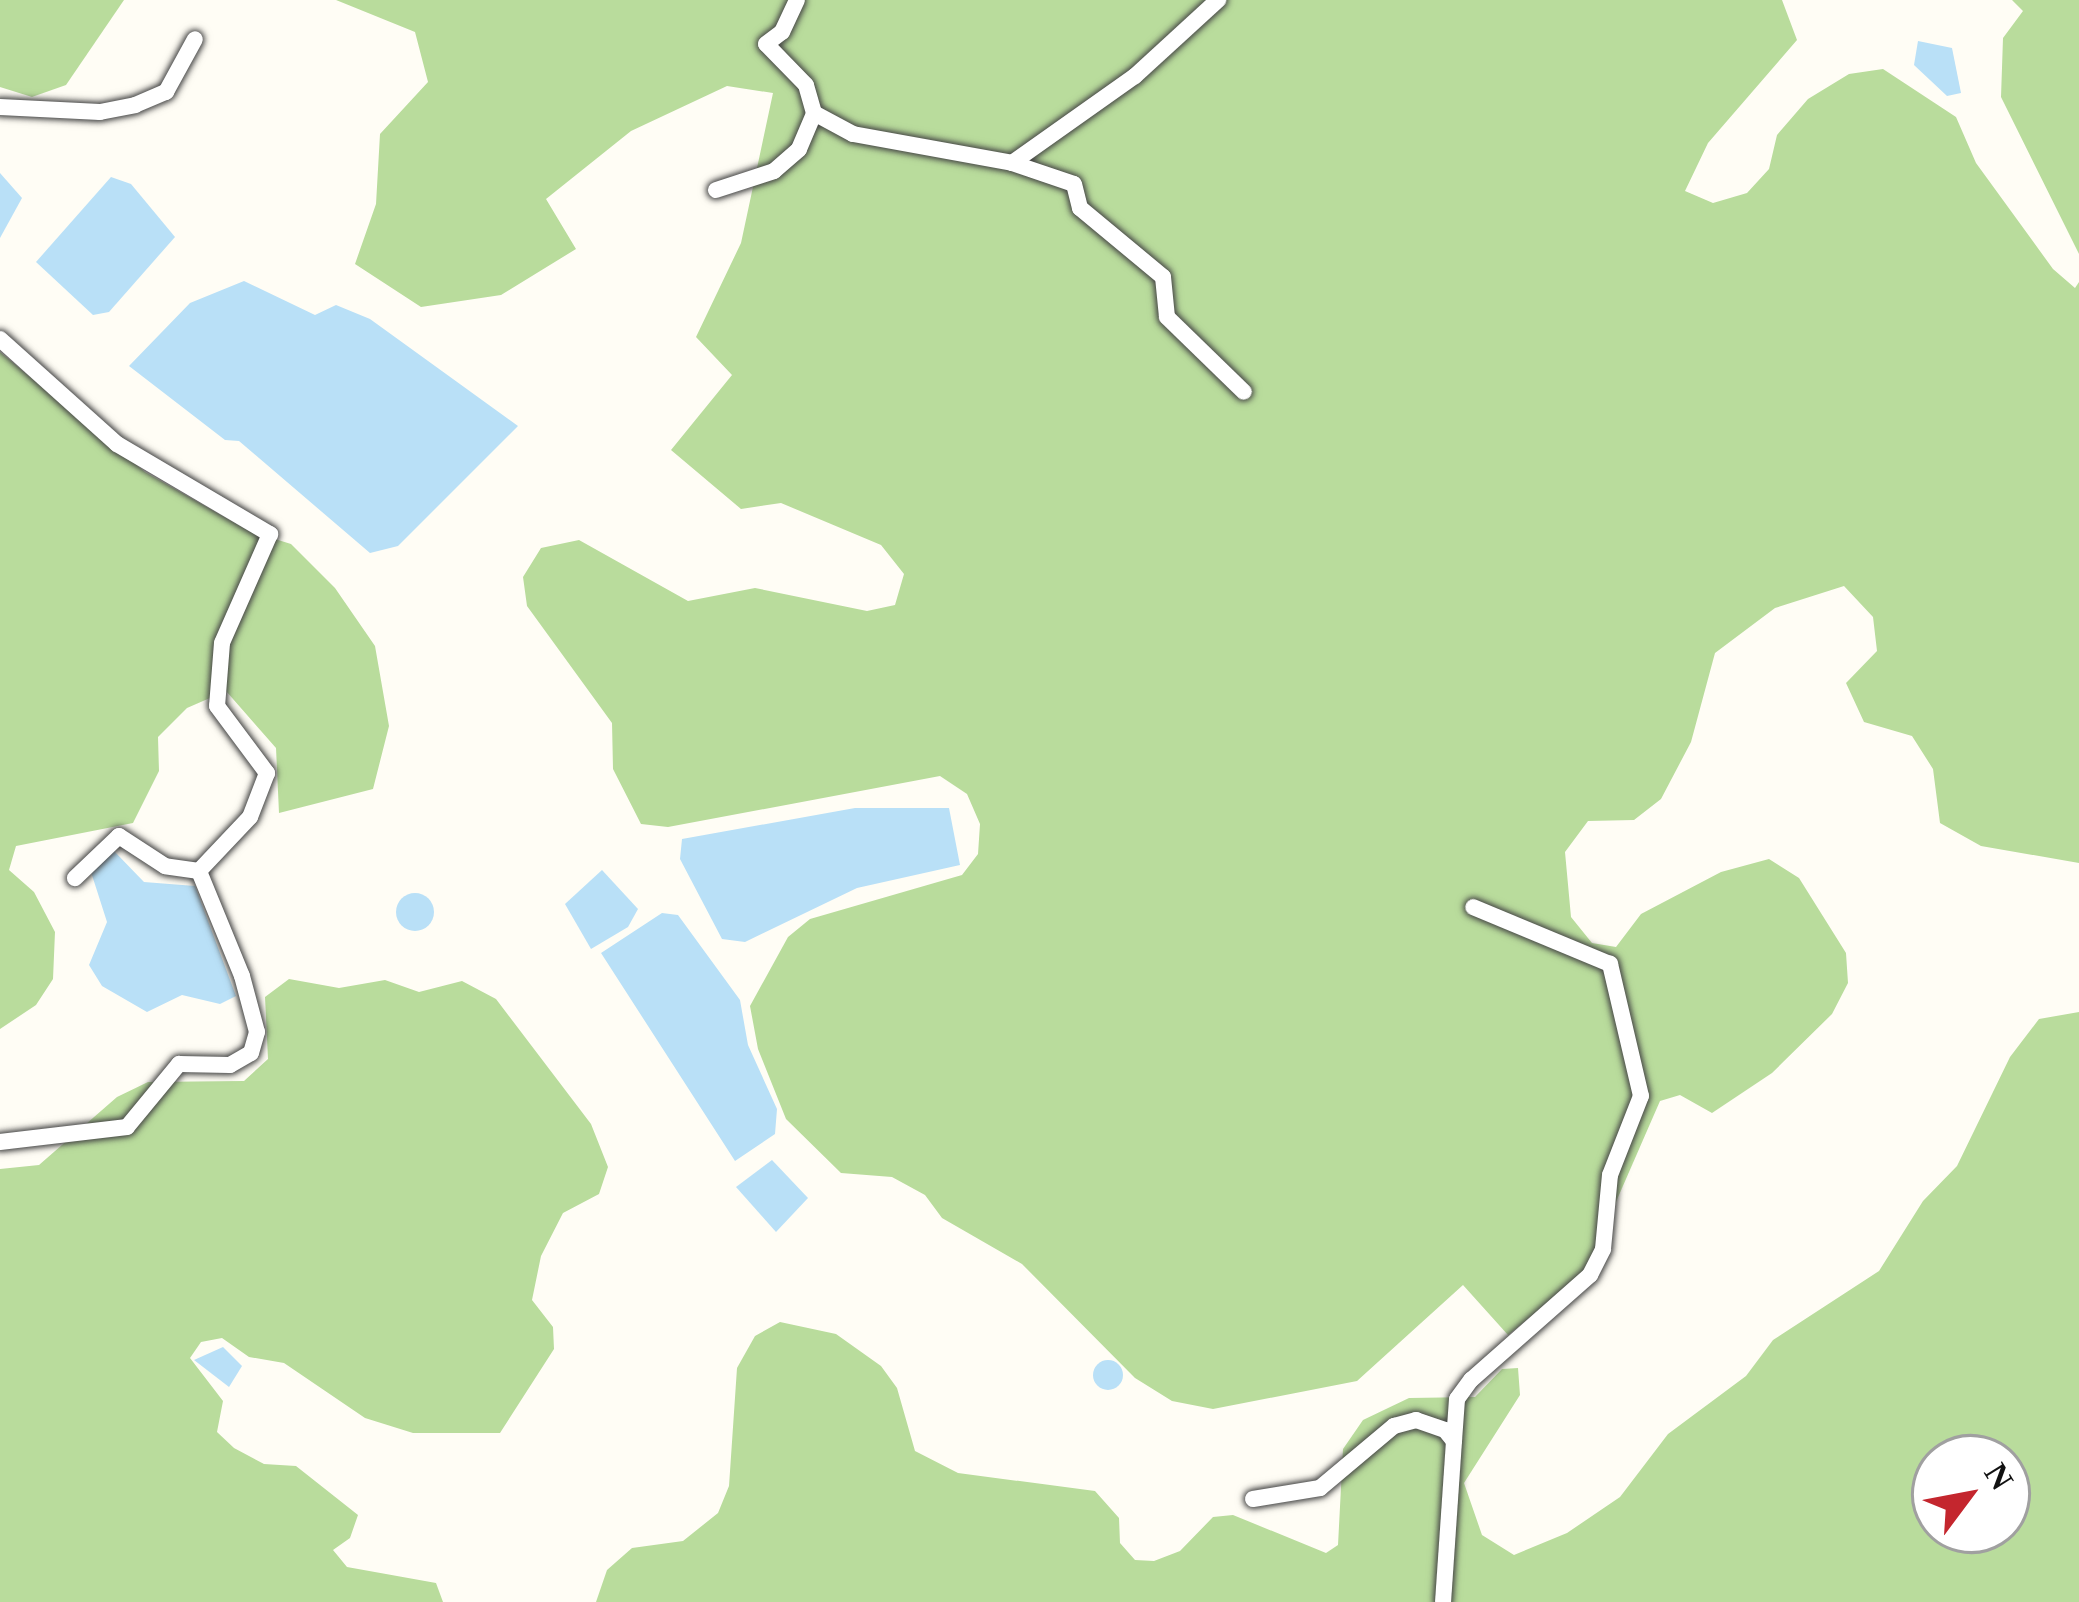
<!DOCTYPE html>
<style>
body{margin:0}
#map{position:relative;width:2079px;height:1602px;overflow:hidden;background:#fffdf5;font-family:Georgia,serif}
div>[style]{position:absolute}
.forest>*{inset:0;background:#b9dc9c}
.water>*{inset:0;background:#b9e0f7}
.round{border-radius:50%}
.roads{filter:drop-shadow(0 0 3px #444) drop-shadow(0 0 3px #444)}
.street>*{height:16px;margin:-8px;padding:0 8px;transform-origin:8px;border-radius:8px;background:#fff}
span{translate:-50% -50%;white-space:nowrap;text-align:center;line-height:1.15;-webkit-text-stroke:12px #fff;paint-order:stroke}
.north{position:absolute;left:1911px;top:1434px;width:120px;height:120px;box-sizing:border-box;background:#fff;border:3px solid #a0a0a0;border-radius:50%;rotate:58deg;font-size:33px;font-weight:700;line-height:48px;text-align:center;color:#111}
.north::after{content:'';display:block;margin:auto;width:42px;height:54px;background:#c4262e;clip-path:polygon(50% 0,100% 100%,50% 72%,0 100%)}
</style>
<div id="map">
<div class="forest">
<div style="clip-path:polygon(0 0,124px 0,66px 85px,32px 97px,0 87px)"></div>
<div style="clip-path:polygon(336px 0,1782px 0,1797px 40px,1708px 143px,1685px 191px,1713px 203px,1747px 193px,1769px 169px,1777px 135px,1808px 99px,1849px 74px,1883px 69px,1956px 117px,1976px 163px,2053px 269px,2075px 288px,2079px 282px,2079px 863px,1981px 846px,1940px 823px,1933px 769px,1912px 736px,1864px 722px,1846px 683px,1877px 651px,1873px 617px,1844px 586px,1775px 608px,1715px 653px,1691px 742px,1661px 799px,1634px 820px,1588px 821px,1565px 852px,1571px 917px,1592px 943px,1616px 947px,1641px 914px,1721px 872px,1769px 859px,1799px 878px,1846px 953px,1848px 983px,1832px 1014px,1772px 1073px,1712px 1113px,1680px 1095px,1660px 1101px,1585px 1273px,1508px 1335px,1463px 1285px,1357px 1381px,1213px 1409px,1172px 1401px,1135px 1378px,1022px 1264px,942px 1218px,925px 1195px,892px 1177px,841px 1173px,786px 1119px,758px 1049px,750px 1006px,788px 937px,810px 919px,962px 875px,978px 854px,980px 824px,967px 794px,940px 776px,668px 827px,641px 824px,613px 769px,612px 723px,527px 606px,523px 577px,541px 548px,579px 540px,688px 601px,755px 588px,867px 611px,895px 605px,904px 574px,881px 545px,781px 503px,741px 509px,671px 450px,732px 375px,696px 337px,741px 243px,773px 93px,727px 86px,631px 131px,546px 199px,576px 249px,501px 295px,421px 307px,355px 264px,376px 204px,380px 134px,428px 82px,415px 32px)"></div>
<div style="clip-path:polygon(2012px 0,2079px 0,2079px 254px,2001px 97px,2003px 38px,2023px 11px)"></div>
<div style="clip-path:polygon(0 352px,145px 472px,249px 531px,291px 544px,335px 588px,375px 646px,389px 726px,373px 789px,279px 813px,276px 748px,226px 691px,187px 708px,158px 737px,159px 771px,133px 823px,16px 846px,9px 870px,34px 892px,55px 932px,53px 979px,36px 1005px,0 1029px)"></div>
<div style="clip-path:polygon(289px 979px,339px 988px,385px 980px,419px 992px,462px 981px,496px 999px,591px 1124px,608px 1167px,599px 1194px,563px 1213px,541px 1256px,532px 1300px,553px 1327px,554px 1349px,500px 1433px,413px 1433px,365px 1418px,284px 1363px,249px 1357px,222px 1338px,201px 1342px,190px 1358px,223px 1401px,217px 1432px,234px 1448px,264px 1464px,296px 1466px,358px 1515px,350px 1538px,333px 1550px,347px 1567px,436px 1583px,443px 1602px,0 1602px,0 1169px,39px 1165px,117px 1097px,148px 1082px,244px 1081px,268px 1059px,265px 997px)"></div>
<div style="clip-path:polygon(evenodd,2079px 1012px,2079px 1602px,596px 1602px,607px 1570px,632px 1548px,683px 1541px,718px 1513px,729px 1486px,737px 1368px,755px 1336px,780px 1322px,836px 1334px,881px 1366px,897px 1388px,915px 1451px,958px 1473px,1095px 1491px,1119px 1518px,1120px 1543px,1135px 1560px,1154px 1561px,1180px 1551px,1213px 1517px,1233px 1515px,1326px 1553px,1338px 1545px,1343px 1449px,1363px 1420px,1409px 1398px,1475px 1397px,1502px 1369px,1518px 1368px,1520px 1395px,1464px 1483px,1482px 1535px,1514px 1555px,1567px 1533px,1620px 1497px,1668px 1434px,1746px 1376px,1773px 1340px,1879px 1271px,1923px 1201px,1957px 1166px,2010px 1057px,2039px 1019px,2079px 1012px,1935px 1458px,2007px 1458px,2007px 1530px,1935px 1530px,1935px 1458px)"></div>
</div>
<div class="water">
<div style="clip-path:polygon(1918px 41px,1952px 48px,1961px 93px,1947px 96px,1914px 65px)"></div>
<div style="clip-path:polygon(0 173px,22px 198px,0 238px)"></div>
<div style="clip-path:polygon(111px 177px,131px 184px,175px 237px,109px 312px,93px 315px,36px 262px)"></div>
<div style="clip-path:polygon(244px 281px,315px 315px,336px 305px,370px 319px,518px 426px,398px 546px,370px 553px,239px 441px,225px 440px,129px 366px,190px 303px)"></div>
<div style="clip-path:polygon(855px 808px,949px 808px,960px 865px,857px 888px,745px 942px,722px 939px,680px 859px,682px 839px)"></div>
<div style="clip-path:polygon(113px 850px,144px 882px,195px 886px,236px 996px,220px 1004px,182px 995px,147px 1012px,102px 986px,89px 965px,107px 922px,91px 872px)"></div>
<div style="clip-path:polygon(602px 870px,638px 909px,628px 927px,591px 949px,565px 904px)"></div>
<div class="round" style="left:396px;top:893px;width:38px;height:38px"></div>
<div style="clip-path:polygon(662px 913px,678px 915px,740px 1000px,748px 1045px,777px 1109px,775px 1134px,735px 1161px,601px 953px)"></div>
<div style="clip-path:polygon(772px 1160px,808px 1198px,776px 1232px,736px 1187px)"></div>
<div style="clip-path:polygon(223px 1347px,242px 1366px,229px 1387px,194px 1360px)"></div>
<div class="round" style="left:1093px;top:1360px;width:30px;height:30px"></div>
</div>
<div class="roads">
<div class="street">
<div style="left:0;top:107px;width:100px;rotate:2.9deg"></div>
<div style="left:100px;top:112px;width:36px;rotate:-11deg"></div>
<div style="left:135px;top:105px;width:34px;rotate:-23deg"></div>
<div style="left:166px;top:92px;width:60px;rotate:-61.3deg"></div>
<div style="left:814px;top:113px;width:44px;rotate:28.3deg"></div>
<div style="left:853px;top:134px;width:162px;rotate:10.3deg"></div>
<div style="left:1012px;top:163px;width:151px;rotate:-35.3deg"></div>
<div style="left:1135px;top:76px;width:113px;rotate:-42.5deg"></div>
<div style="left:1012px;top:163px;width:65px;rotate:18.7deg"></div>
<div style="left:1074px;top:184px;width:25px;rotate:76deg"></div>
<div style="left:1080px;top:208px;width:108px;rotate:39.7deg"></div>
<div style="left:1163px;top:277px;width:40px;rotate:84.3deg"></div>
<div style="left:1167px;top:317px;width:107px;rotate:44.2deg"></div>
<div style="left:716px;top:190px;width:61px;rotate:-18.1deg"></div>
<div style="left:774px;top:171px;width:33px;rotate:-41deg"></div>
<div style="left:799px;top:149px;width:39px;rotate:-67deg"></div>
<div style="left:814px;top:113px;width:29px;rotate:-106deg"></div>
<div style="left:806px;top:85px;width:57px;rotate:-134.3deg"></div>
<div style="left:766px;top:44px;width:20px;rotate:-37deg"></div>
<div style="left:782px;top:32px;width:35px;rotate:-65deg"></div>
<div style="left:0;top:339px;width:157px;rotate:41.9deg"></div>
<div style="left:117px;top:444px;width:178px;rotate:30.5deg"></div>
<div style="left:270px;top:534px;width:119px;rotate:113.8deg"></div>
<div style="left:222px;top:643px;width:63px;rotate:94.5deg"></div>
<div style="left:217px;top:706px;width:84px;rotate:53.3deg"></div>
<div style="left:267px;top:773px;width:47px;rotate:111.1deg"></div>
<div style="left:250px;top:817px;width:74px;rotate:133.4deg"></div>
<div style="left:0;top:1142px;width:128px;rotate:-6.7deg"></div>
<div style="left:127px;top:1127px;width:82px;rotate:-50.5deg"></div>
<div style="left:179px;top:1064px;width:51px;rotate:1.1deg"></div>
<div style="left:230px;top:1065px;width:24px;rotate:-30deg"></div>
<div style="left:251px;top:1053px;width:22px;rotate:-74deg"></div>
<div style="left:257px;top:1032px;width:58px;rotate:-105deg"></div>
<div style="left:242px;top:976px;width:113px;rotate:-112.3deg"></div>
<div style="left:199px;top:871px;width:34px;rotate:-172deg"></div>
<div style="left:165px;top:866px;width:55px;rotate:-146.9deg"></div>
<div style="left:119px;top:836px;width:61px;rotate:136.3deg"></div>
<div style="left:1454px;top:1441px;width:42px;rotate:-85.9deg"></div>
<div style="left:1457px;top:1399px;width:24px;rotate:-54deg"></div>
<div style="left:1471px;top:1380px;width:159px;rotate:-41.4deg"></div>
<div style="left:1590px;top:1275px;width:29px;rotate:-63deg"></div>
<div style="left:1603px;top:1249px;width:74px;rotate:-84.6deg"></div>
<div style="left:1610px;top:1175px;width:85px;rotate:-68.6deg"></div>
<div style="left:1641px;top:1096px;width:136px;rotate:-103.2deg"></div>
<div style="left:1610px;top:964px;width:148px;rotate:-157.4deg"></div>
<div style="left:1253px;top:1499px;width:68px;rotate:-9.3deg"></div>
<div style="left:1320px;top:1488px;width:97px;rotate:-40deg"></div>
<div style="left:1394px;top:1426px;width:23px;rotate:-15deg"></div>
<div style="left:1416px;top:1420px;width:31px;rotate:19deg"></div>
<div style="left:1445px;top:1430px;width:14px;rotate:51deg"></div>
<div style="left:1454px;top:1441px;width:161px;rotate:93.9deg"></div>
</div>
</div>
<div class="north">N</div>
</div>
